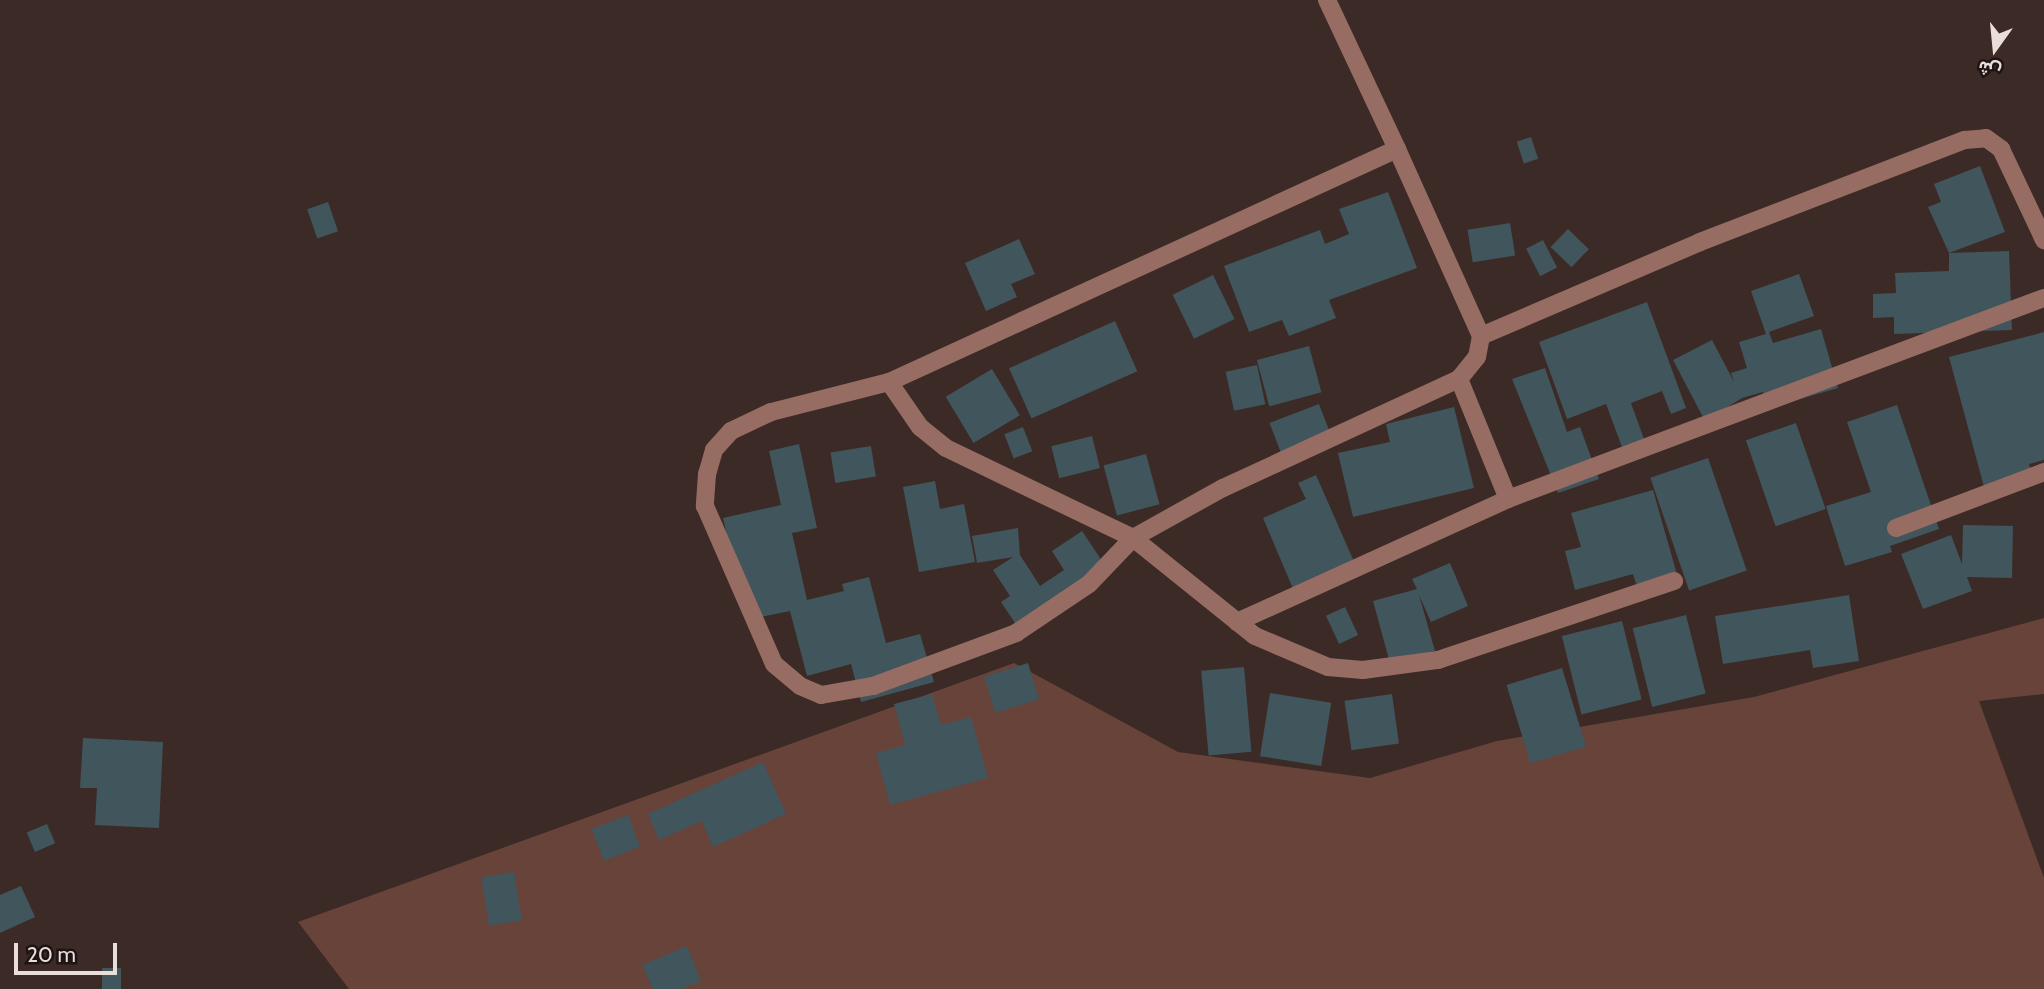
<!DOCTYPE html>
<meta charset="utf-8">
<style>
body{margin:0}
#map{position:relative;width:2044px;height:989px;overflow:hidden;background:#3c2a26;font-family:Cabin,Vazirmatn,sans-serif}
div>[style]{position:absolute}
.green>*{inset:0;background:#68433a}
.building>*{inset:0;background:#41555c;transform-origin:0 0}
.minor>*{height:18px;margin:-9px;padding:0 9px;transform-origin:9px;border-radius:9px;background:#976d63}
span{translate:-50% -50%;white-space:nowrap;text-align:center;line-height:1.15;-webkit-text-stroke:5px #1d1513;paint-order:stroke}
.north{position:absolute;left:1960px;top:14px;width:70px;height:70px;-webkit-text-stroke:5px #1d1513;paint-order:stroke;rotate:195deg;font-size:19px;font-weight:700;line-height:28px;text-align:center;color:#eadedb}
.north::after{content:'';display:block;margin:auto;width:24px;height:32px;background:#eadedb;clip-path:polygon(50% 0,100% 100%,50% 72%,0 100%)}
.scale{position:absolute;left:14px;top:943px;width:103px;height:32px;box-sizing:border-box;border:4px solid #eadedb;border-top:0;padding-left:9px;font-size:21px;line-height:24px;white-space:nowrap;color:#eadedb;-webkit-text-stroke:5px #1d1513;paint-order:stroke}
</style>
<div id="map">
<div class="green">
<div style="clip-path:polygon(2044px 618px,2044px 694px,1979px 701px,2044px 878px,2044px 989px,349px 989px,298px 922px,1014px 663px,1178px 752px,1370px 778px,1497px 741px,1754px 697px)"></div>
</div>
<div class="building">
<div style="left:1531px;top:137px;width:23px;height:15px;rotate:72deg"></div>
<div style="clip-path:polygon(1980px 166px,2005px 232px,1949px 253px,2009px 251px,2012px 330px,1894px 334px,1894px 317px,1873px 318px,1873px 294px,1896px 293px,1895px 273px,1949px 271px,1949px 253px,1928px 207px,1941px 202px,1934px 184px)"></div>
<div style="clip-path:polygon(1388px 192px,1417px 268px,1329px 300px,1336px 318px,1289px 336px,1282px 320px,1249px 332px,1224px 266px,1320px 230px,1325px 244px,1349px 234px,1339px 209px)"></div>
<div style="left:328px;top:202px;width:31px;height:22px;rotate:71deg"></div>
<div style="left:1510px;top:223px;width:33px;height:43px;rotate:81deg"></div>
<div style="left:1568px;top:229px;width:29px;height:25px;rotate:44deg"></div>
<div style="clip-path:polygon(1019px 239px,1035px 274px,1011px 284px,1017px 297px,986px 311px,965px 263px)"></div>
<div style="left:1543px;top:240px;width:31px;height:19px;rotate:63deg"></div>
<div style="clip-path:polygon(1799px 274px,1814px 316px,1769px 332px,1773px 343px,1821px 329px,1838px 388px,1768px 408px,1763px 392px,1742px 398px,1705px 421px,1673px 360px,1712px 340px,1734px 382px,1731px 373px,1747px 368px,1739px 342px,1766px 334px,1751px 291px)"></div>
<div style="left:1213px;top:275px;width:49px;height:45px;rotate:64deg"></div>
<div style="clip-path:polygon(1647px 302px,1686px 408px,1671px 414px,1662px 391px,1631px 403px,1644px 439px,1622px 447px,1606px 404px,1567px 419px,1539px 342px)"></div>
<div style="left:1115px;top:321px;width:55px;height:116px;rotate:66deg"></div>
<div style="clip-path:polygon(2044px 332px,2044px 460px,2029px 464px,2035px 485px,1987px 498px,1949px 357px)"></div>
<div style="left:1309px;top:346px;width:48px;height:54px;rotate:75deg"></div>
<div style="left:1257px;top:365px;width:40px;height:32px;rotate:78deg"></div>
<div style="clip-path:polygon(1545px 368px,1567px 432px,1580px 427px,1599px 479px,1558px 493px,1512px 379px)"></div>
<div style="left:992px;top:369px;width:54px;height:54px;rotate:59deg"></div>
<div style="left:1319px;top:404px;width:39px;height:53px;rotate:69deg"></div>
<div style="clip-path:polygon(1897px 405px,1939px 529px,1890px 546px,1892px 552px,1845px 566px,1826px 506px,1871px 492px,1847px 422px)"></div>
<div style="clip-path:polygon(1454px 407px,1474px 488px,1353px 517px,1338px 453px,1390px 442px,1386px 424px)"></div>
<div style="left:1796px;top:423px;width:91px;height:53px;rotate:71deg"></div>
<div style="left:1023px;top:427px;width:26px;height:20px;rotate:69deg"></div>
<div style="left:1092px;top:436px;width:33px;height:42px;rotate:76deg"></div>
<div style="clip-path:polygon(799px 444px,817px 528px,792px 533px,807px 600px,844px 591px,842px 584px,869px 577px,886px 643px,920px 634px,934px 682px,861px 702px,851px 664px,807px 676px,790px 611px,746px 620px,723px 518px,781px 505px,769px 451px)"></div>
<div style="left:871px;top:446px;width:31px;height:41px;rotate:81deg"></div>
<div style="left:1146px;top:454px;width:52px;height:44px;rotate:75deg"></div>
<div style="left:1708px;top:458px;width:119px;height:61px;rotate:71deg"></div>
<div style="clip-path:polygon(1316px 475px,1355px 564px,1294px 591px,1263px 518px,1306px 499px,1298px 483px)"></div>
<div style="clip-path:polygon(935px 481px,940px 509px,964px 504px,975px 562px,919px 572px,903px 487px)"></div>
<div style="clip-path:polygon(1653px 490px,1680px 585px,1640px 597px,1633px 574px,1575px 590px,1565px 551px,1581px 547px,1571px 513px)"></div>
<div style="clip-path:polygon(1963px 525px,2013px 526px,2012px 578px,1967px 577px,1972px 591px,1923px 609px,1901px 554px,1951px 535px,1962px 564px)"></div>
<div style="clip-path:polygon(1018px 528px,1020px 555px,1040px 586px,1064px 570px,1052px 551px,1082px 531px,1106px 567px,1017px 626px,1001px 602px,1010px 596px,993px 570px,1013px 557px,977px 563px,972px 536px)"></div>
<div style="clip-path:polygon(1450px 563px,1468px 606px,1431px 622px,1419px 595px,1435px 651px,1390px 663px,1373px 601px,1417px 589px,1412px 579px)"></div>
<div style="clip-path:polygon(1849px 595px,1859px 661px,1813px 668px,1810px 650px,1723px 664px,1715px 616px)"></div>
<div style="left:1345px;top:607px;width:31px;height:21px;rotate:65deg"></div>
<div style="left:1686px;top:615px;width:81px;height:55px;rotate:76deg"></div>
<div style="left:1622px;top:621px;width:81px;height:62px;rotate:76deg"></div>
<div style="left:1028px;top:663px;width:38px;height:46px;rotate:73deg"></div>
<div style="left:1244px;top:667px;width:85px;height:43px;rotate:85deg"></div>
<div style="left:1562px;top:668px;width:82px;height:58px;rotate:73deg"></div>
<div style="left:1270px;top:693px;width:62px;height:64px;rotate:9deg"></div>
<div style="clip-path:polygon(932px 694px,941px 725px,971px 717px,988px 778px,890px 805px,876px 753px,905px 745px,894px 704px)"></div>
<div style="left:1392px;top:694px;width:50px;height:48px;rotate:82deg"></div>
<div style="clip-path:polygon(83px 738px,163px 742px,159px 828px,95px 825px,97px 788px,80px 788px)"></div>
<div style="clip-path:polygon(763px 762px,786px 814px,713px 847px,702px 821px,659px 840px,648px 814px)"></div>
<div style="left:628px;top:815px;width:34px;height:39px;rotate:69deg"></div>
<div style="left:47px;top:824px;width:21px;height:22px;rotate:67deg"></div>
<div style="left:514px;top:872px;width:49px;height:33px;rotate:81deg"></div>
<div style="clip-path:polygon(21px 886px,35px 917px,0 933px,0 895px)"></div>
<div style="clip-path:polygon(687px 946px,701px 981px,681px 989px,653px 989px,642px 965px)"></div>
<div style="left:102px;top:968px;width:19px;height:21px"></div>
</div>
<div class="minor">
<div style="left:1327px;top:0;width:165px;rotate:64.8deg"></div>
<div style="left:1397px;top:149px;width:559px;rotate:155.36deg"></div>
<div style="left:889px;top:382px;width:55px;rotate:55.4deg"></div>
<div style="left:920px;top:427px;width:33px;rotate:39deg"></div>
<div style="left:946px;top:448px;width:208px;rotate:25.7deg"></div>
<div style="left:1133px;top:538px;width:156px;rotate:38.8deg"></div>
<div style="left:1255px;top:636px;width:79px;rotate:23deg"></div>
<div style="left:1328px;top:667px;width:35px;rotate:5deg"></div>
<div style="left:1363px;top:670px;width:76px;rotate:-7.6deg"></div>
<div style="left:1438px;top:660px;width:249px;rotate:-18.5deg"></div>
<div style="left:1481px;top:336px;width:238px;rotate:-23.2deg"></div>
<div style="left:1700px;top:242px;width:284px;rotate:-21.1deg"></div>
<div style="left:1965px;top:140px;width:21px;rotate:-5deg"></div>
<div style="left:1986px;top:138px;width:19px;rotate:36deg"></div>
<div style="left:2001px;top:149px;width:101px;rotate:64.7deg"></div>
<div style="left:889px;top:382px;width:122px;rotate:165.7deg"></div>
<div style="left:771px;top:412px;width:44px;rotate:154.6deg"></div>
<div style="left:731px;top:431px;width:25px;rotate:132deg"></div>
<div style="left:714px;top:450px;width:25px;rotate:106deg"></div>
<div style="left:707px;top:474px;width:32px;rotate:94deg"></div>
<div style="left:705px;top:506px;width:172px;rotate:66.4deg"></div>
<div style="left:774px;top:664px;width:34px;rotate:40deg"></div>
<div style="left:800px;top:686px;width:23px;rotate:23deg"></div>
<div style="left:821px;top:695px;width:53px;rotate:-9.8deg"></div>
<div style="left:873px;top:686px;width:153px;rotate:-20.3deg"></div>
<div style="left:1016px;top:633px;width:88px;rotate:-33.9deg"></div>
<div style="left:1089px;top:584px;width:64px;rotate:-46.3deg"></div>
<div style="left:1133px;top:538px;width:103px;rotate:-29.1deg"></div>
<div style="left:1223px;top:488px;width:260px;rotate:-24.8deg"></div>
<div style="left:1459px;top:379px;width:28px;rotate:-51deg"></div>
<div style="left:1477px;top:357px;width:21px;rotate:-79deg"></div>
<div style="left:1481px;top:336px;width:205px;rotate:-114.2deg"></div>
<div style="left:1508px;top:499px;width:572px;rotate:-20.56deg"></div>
<div style="left:1896px;top:528px;width:158px;rotate:-20.7deg"></div>
<div style="left:1237px;top:622px;width:298px;rotate:-24.4deg"></div>
<div style="left:1508px;top:499px;width:130px;rotate:-112.2deg"></div>
</div>
<div class="north">ش</div>
<div class="scale">20 m</div>
</div>
